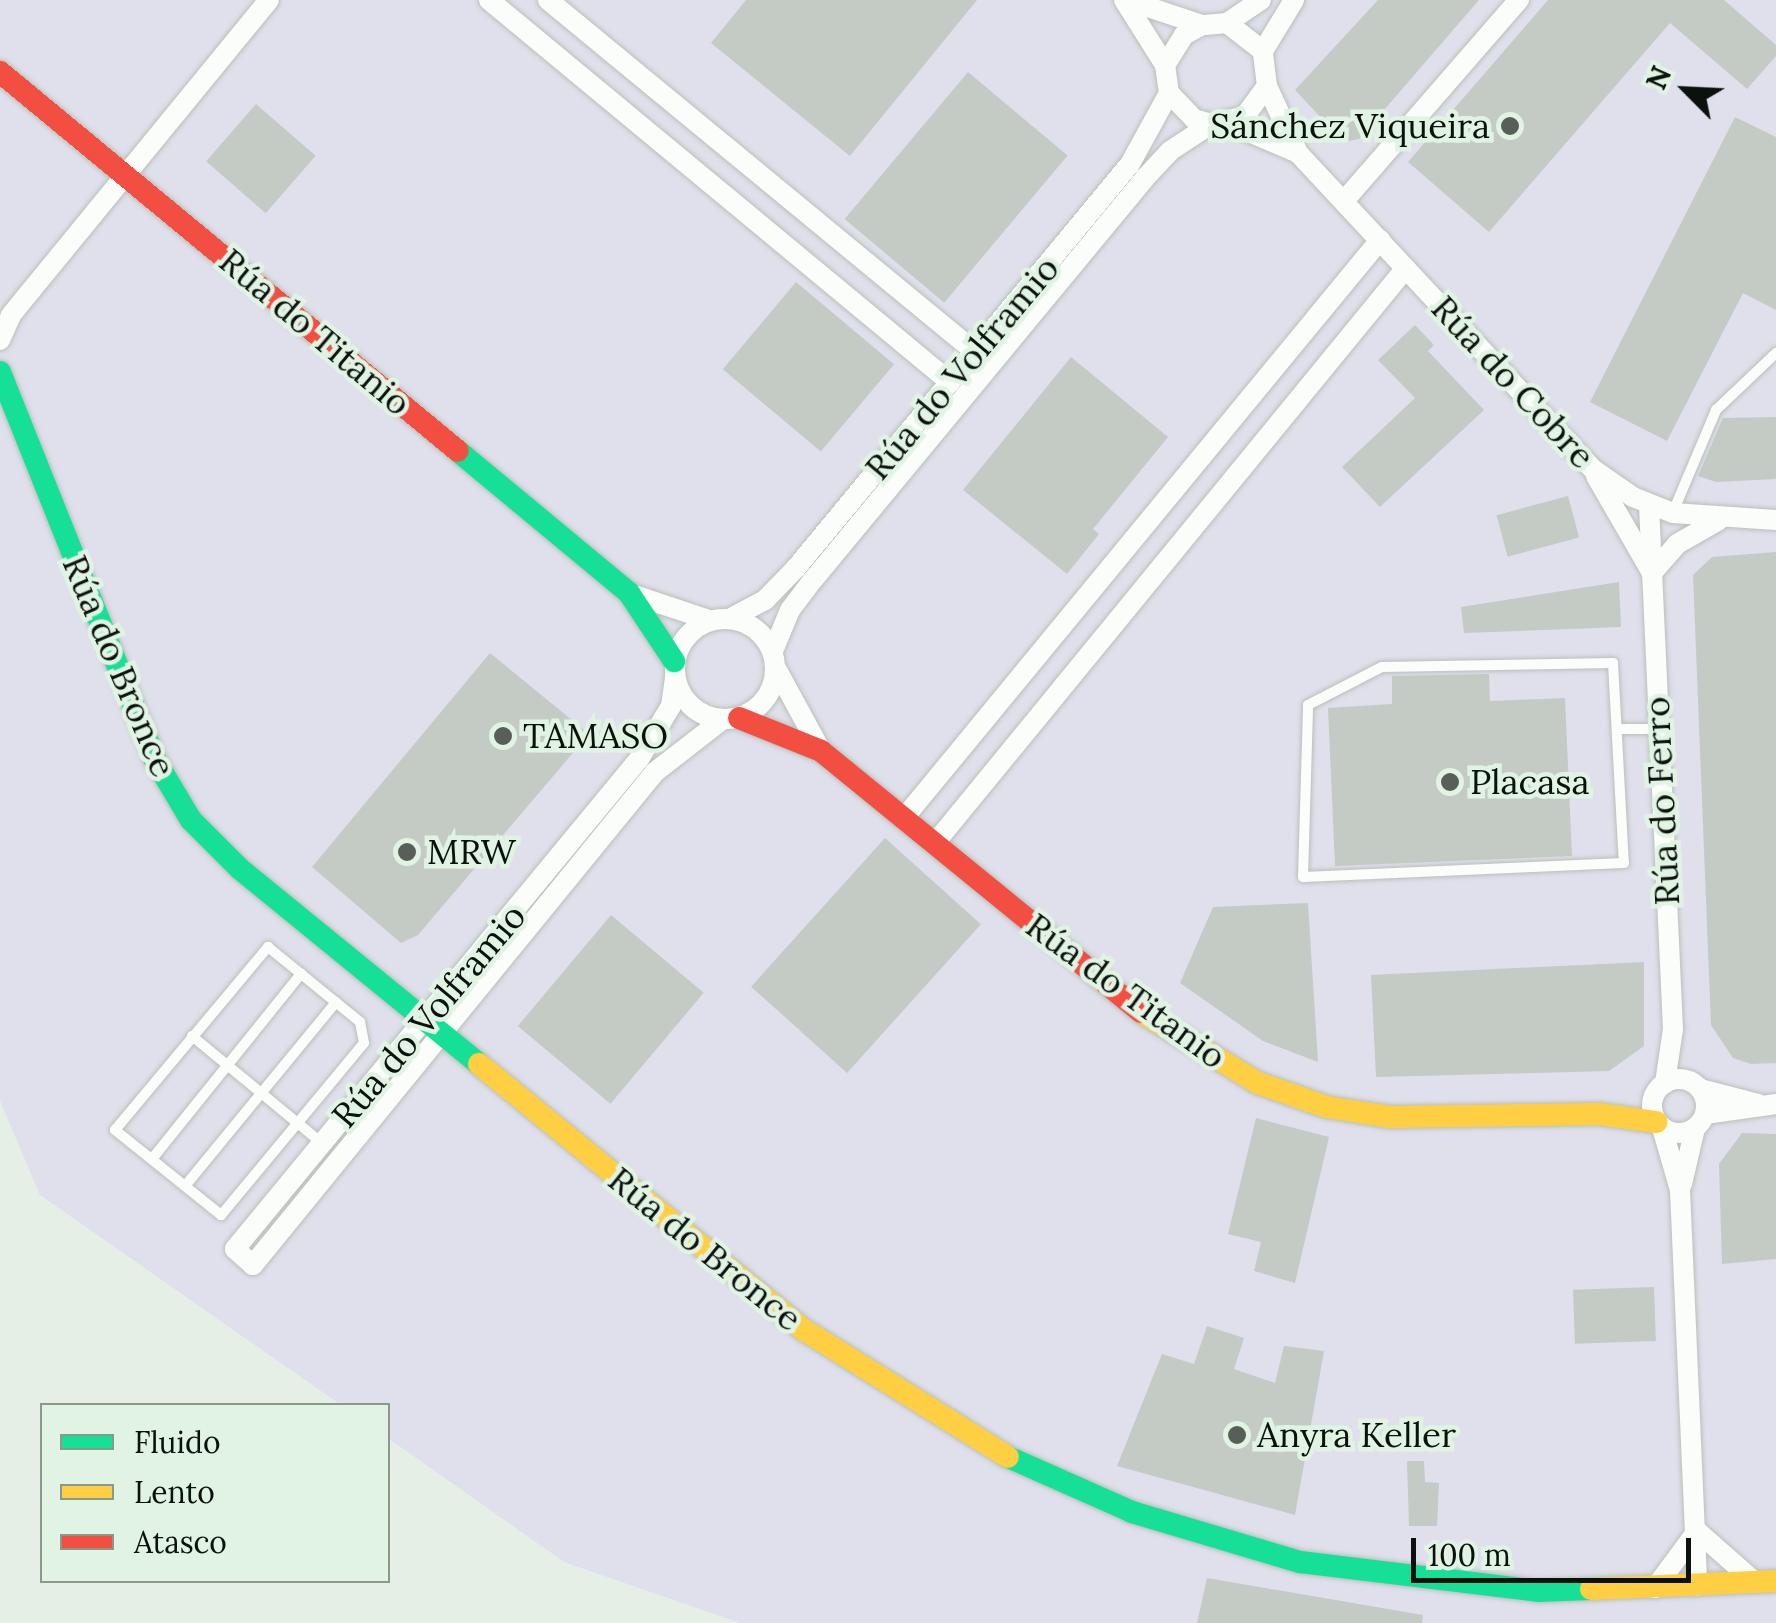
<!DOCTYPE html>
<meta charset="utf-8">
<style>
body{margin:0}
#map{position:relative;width:1776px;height:1623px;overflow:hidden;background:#e5efe6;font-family:Lora,serif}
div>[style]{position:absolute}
.green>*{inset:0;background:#dfe0eb}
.building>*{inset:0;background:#c3cbc4;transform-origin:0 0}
.roads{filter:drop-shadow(0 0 2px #b9c0b9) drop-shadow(0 0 2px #b9c0b9)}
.lane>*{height:10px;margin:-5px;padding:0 5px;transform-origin:5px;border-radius:5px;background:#fbfdfb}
.street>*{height:20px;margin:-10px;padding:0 10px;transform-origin:10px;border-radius:10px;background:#fbfdfb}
.street>.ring{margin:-10px;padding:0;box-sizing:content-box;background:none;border:20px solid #fbfdfb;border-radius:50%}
.fast>*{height:22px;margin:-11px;padding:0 11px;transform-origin:11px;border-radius:11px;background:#16e098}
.slow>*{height:22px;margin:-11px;padding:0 11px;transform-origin:11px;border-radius:11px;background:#ffcf43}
.jam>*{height:22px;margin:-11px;padding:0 11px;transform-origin:11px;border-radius:11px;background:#f24e42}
.dots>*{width:28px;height:28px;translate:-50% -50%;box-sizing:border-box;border:5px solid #e1f3e3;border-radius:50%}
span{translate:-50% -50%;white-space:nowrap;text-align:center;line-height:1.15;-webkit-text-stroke:9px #e1f3e3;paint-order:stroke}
.poi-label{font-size:35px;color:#0b110c}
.right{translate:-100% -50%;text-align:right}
.left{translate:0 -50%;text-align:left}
.street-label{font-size:35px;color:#0b110c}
.legend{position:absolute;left:40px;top:1403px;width:350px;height:180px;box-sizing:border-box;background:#e1f3e3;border:2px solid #8b998d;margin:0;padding:12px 18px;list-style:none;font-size:30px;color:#0b110c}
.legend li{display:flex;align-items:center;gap:20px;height:50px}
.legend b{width:50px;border:2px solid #8b998d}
.north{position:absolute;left:1636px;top:40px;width:100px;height:100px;-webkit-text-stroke:8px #e1f3e3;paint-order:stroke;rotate:294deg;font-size:28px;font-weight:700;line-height:40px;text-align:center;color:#0b110c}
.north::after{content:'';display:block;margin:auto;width:35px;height:45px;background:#0b110c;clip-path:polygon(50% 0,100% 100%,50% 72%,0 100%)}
.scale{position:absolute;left:1411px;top:1538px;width:280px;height:45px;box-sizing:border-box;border:5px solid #0b110c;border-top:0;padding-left:12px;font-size:30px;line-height:35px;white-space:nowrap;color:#0b110c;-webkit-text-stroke:8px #e1f3e3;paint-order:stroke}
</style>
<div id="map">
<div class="green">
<div style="clip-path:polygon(0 0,1776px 0,1776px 1623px,740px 1623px,564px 1562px,388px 1438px,388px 1406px,341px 1405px,40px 1195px,0 1101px)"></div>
</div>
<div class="building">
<div style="clip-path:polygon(746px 0,977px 0,850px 156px,711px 43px)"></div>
<div style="clip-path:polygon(1378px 0,1479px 0,1359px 139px,1344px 142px,1295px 90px)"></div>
<div style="clip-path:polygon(1548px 0,1724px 0,1776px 45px,1776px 56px,1747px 89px,1670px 23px,1489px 232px,1408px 162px)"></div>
<div style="left:968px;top:72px;width:130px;height:192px;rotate:40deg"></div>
<div style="left:256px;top:104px;width:79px;height:76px;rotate:41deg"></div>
<div style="clip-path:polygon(1735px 117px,1776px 137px,1776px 310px,1743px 293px,1667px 441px,1590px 402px)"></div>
<div style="left:796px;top:282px;width:128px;height:114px;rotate:40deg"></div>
<div style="clip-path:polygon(1415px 325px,1434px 345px,1428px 351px,1484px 410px,1380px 507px,1342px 467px,1415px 398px,1378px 360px)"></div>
<div style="clip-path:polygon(1071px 357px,1168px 437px,1093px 529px,1099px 534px,1067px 574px,963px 490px)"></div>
<div style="clip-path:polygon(1776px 417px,1776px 479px,1716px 482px,1698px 476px,1723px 418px)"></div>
<div style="left:1568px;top:496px;width:43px;height:74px;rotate:75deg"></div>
<div style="clip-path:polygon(1776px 552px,1776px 1063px,1751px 1064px,1733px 1058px,1711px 1025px,1693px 575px,1712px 557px)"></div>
<div style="clip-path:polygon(1619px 582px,1621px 627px,1464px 633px,1461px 607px)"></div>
<div style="clip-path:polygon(490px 653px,589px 734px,418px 935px,401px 943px,312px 867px)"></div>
<div style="clip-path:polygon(1489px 674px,1490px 701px,1565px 698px,1572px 856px,1335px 866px,1328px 708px,1392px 704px,1392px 676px)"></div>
<div style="left:885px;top:838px;width:129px;height:200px;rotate:42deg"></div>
<div style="clip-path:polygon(1308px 903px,1318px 1062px,1263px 1041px,1180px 983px,1213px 907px)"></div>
<div style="left:611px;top:915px;width:121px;height:145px;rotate:40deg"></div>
<div style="clip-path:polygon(1644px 962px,1644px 1046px,1609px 1071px,1376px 1077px,1371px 975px)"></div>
<div style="clip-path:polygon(1256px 1118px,1329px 1137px,1295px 1283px,1254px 1271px,1261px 1242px,1228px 1234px)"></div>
<div style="clip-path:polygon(1742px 1133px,1776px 1134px,1776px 1259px,1722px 1264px,1719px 1164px)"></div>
<div style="left:1654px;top:1287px;width:54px;height:81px;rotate:88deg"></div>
<div style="clip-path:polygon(1207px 1326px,1244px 1338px,1234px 1369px,1275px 1383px,1284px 1346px,1324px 1351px,1295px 1515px,1117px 1466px,1162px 1354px,1194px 1364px)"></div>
<div style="clip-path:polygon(1407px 1461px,1424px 1461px,1425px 1482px,1439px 1483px,1437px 1526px,1409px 1526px)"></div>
<div style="clip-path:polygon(1207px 1578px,1423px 1615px,1422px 1623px,1197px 1623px)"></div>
</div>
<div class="roads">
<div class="lane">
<div style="left:1673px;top:512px;width:111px;rotate:-67.1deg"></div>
<div style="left:1716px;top:410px;width:83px;rotate:-43.5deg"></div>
<div style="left:1613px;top:663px;width:200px;rotate:86.9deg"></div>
<div style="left:1624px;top:863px;width:321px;rotate:177.5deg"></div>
<div style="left:1303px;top:877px;width:172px;rotate:-88.3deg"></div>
<div style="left:1308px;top:705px;width:83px;rotate:-27.2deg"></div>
<div style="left:1382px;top:667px;width:231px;rotate:-1deg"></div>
<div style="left:1617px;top:729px;width:40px"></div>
<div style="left:268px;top:947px;width:119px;rotate:39.2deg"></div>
<div style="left:360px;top:1022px;width:21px;rotate:79deg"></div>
<div style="left:364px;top:1043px;width:224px;rotate:129.7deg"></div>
<div style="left:221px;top:1215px;width:136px;rotate:-141.3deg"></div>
<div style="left:115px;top:1130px;width:239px;rotate:-50.1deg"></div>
<div style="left:192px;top:1036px;width:168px;rotate:39.5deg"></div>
<div style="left:152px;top:1159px;width:238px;rotate:-51.2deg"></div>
<div style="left:185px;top:1186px;width:238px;rotate:-50.6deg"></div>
</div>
<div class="street">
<div style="left:489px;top:0;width:599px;rotate:39.65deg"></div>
<div style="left:548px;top:0;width:552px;rotate:39.49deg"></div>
<div style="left:1124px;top:0;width:77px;rotate:57.8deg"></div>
<div style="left:1165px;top:65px;width:28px;rotate:82deg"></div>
<div style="left:1169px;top:93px;width:36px;rotate:46deg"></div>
<div style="left:1194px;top:119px;width:18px;rotate:16deg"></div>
<div style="left:1211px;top:124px;width:35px;rotate:-13deg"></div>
<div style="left:1245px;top:116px;width:37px;rotate:-54deg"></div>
<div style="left:1267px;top:86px;width:35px;rotate:-97deg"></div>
<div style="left:1263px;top:51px;width:46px;rotate:-142.1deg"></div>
<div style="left:1227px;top:23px;width:25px;rotate:175deg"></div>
<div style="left:1202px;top:25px;width:21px;rotate:151deg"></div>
<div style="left:1184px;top:35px;width:36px;rotate:122deg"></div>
<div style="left:1127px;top:0;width:79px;rotate:18.4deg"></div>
<div style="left:1227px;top:23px;width:41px;rotate:-34.1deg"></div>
<div style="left:1263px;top:51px;width:60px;rotate:-58.7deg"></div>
<div style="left:1267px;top:86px;width:74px;rotate:65.2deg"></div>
<div style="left:1298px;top:153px;width:434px;rotate:47deg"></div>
<div style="left:1594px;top:470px;width:47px;rotate:34.7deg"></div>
<div style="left:1633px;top:497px;width:43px;rotate:21.8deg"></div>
<div style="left:1673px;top:513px;width:103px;rotate:3.9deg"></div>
<div style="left:1228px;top:123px;width:76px;rotate:23.2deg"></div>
<div style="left:1344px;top:201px;width:267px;rotate:-49deg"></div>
<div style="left:0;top:340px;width:27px;rotate:-66deg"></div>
<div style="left:11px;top:315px;width:407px;rotate:-50.7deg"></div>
<div style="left:1596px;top:476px;width:112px;rotate:60deg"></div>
<div style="left:1652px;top:573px;width:38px;rotate:-49deg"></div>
<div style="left:1677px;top:544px;width:48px;rotate:-29.7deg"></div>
<div style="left:1649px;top:505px;width:525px;rotate:87.38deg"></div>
<div style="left:1673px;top:1029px;width:55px;rotate:98.4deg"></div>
<div style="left:631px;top:594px;width:82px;rotate:18.4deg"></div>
<div class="ring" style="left:675px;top:619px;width:80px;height:80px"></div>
<div style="left:729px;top:619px;width:41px;rotate:-27.8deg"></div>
<div style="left:765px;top:600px;width:45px;rotate:-45.9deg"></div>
<div style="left:796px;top:568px;width:524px;rotate:-50.42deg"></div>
<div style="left:1130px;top:164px;width:81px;rotate:-61.2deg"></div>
<div style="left:773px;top:651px;width:44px;rotate:-67.5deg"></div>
<div style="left:790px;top:610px;width:38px;rotate:-53deg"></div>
<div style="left:813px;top:580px;width:521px;rotate:-50.45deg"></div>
<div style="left:1145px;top:178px;width:37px;rotate:-47deg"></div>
<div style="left:1170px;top:151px;width:49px;rotate:-33.4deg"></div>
<div style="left:777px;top:670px;width:90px;rotate:61.4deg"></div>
<div style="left:675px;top:678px;width:28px;rotate:98deg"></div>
<div style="left:671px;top:706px;width:62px;rotate:121.1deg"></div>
<div style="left:639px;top:759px;width:635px;rotate:129.51deg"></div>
<div style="left:235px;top:1249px;width:24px;rotate:42deg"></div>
<div style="left:253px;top:1265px;width:636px;rotate:-50.81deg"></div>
<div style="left:655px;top:772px;width:85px;rotate:-37.8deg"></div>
<div style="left:904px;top:818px;width:749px;rotate:-50.53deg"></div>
<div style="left:935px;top:843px;width:743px;rotate:-50.68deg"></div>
<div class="ring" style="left:1652px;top:1079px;width:34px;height:34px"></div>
<div style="left:1700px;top:1089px;width:60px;rotate:14.5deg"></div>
<div style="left:1705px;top:1114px;width:72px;rotate:-8deg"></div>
<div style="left:1662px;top:1128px;width:65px;rotate:73.8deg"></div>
<div style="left:1680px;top:1190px;width:396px;rotate:87.5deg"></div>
<div style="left:1682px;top:1184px;width:57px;rotate:-76.9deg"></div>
<div style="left:1655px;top:1588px;width:71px;rotate:-53.6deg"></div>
<div style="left:1697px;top:1531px;width:77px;rotate:41.3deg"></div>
</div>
<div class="fast">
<div style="left:0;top:372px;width:416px;rotate:68.2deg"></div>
<div style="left:154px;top:758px;width:72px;rotate:59.2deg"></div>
<div style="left:191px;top:820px;width:69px;rotate:45deg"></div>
<div style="left:240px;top:869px;width:308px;rotate:39.2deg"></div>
<div style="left:458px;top:451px;width:222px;rotate:39.7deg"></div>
<div style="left:629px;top:593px;width:82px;rotate:56.5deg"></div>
<div style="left:1008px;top:1457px;width:136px;rotate:23.9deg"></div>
<div style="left:1132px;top:1512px;width:175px;rotate:16.6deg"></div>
<div style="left:1300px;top:1562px;width:240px;rotate:6.9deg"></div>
<div style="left:1538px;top:1591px;width:53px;rotate:-2.2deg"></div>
</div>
<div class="slow">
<div style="left:1141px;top:1012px;width:137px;rotate:31.3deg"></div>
<div style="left:1258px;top:1083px;width:73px;rotate:19.2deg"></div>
<div style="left:1327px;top:1107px;width:65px;rotate:8.9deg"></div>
<div style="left:1391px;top:1117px;width:208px;rotate:-0.8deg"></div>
<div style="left:1599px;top:1114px;width:58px;rotate:8deg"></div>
<div style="left:479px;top:1064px;width:420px;rotate:39.3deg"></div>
<div style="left:804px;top:1330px;width:240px;rotate:31.9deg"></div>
<div style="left:1591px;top:1589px;width:185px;rotate:-2.5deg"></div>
</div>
<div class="jam">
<div style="left:0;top:72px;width:594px;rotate:39.61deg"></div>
<div style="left:739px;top:718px;width:88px;rotate:21.9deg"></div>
<div style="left:821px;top:751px;width:413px;rotate:39.2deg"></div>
</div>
</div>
<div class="dots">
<div style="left:1510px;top:126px;background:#575f58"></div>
<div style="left:503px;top:736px;background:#575f58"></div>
<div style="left:1450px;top:782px;background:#575f58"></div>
<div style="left:407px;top:852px;background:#575f58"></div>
<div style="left:1237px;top:1435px;background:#575f58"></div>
</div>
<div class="poi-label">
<span class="right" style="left:1490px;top:126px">Sánchez Viqueira</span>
<span class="left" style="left:523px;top:736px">TAMASO</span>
<span class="left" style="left:1470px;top:782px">Placasa</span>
<span class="left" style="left:427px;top:852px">MRW</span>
<span class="left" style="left:1257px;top:1435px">Anyra Keller</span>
</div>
<div class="street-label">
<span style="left:315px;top:332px;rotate:40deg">Rúa do Titanio</span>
<span style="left:962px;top:368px;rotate:-50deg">Rúa do Volframio</span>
<span style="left:1513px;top:382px;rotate:47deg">Rúa do Cobre</span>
<span style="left:119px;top:666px;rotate:67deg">Rúa do Bronce</span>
<span style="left:1662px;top:801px;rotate:-93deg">Rúa do Ferro</span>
<span style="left:1126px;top:991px;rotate:36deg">Rúa do Titanio</span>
<span style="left:429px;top:1016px;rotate:-50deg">Rúa do Volframio</span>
<span style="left:705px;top:1249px;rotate:39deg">Rúa do Bronce</span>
</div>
<ul class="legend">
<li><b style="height:12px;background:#16e098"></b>Fluido</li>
<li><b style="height:12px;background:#ffcf43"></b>Lento</li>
<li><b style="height:12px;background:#f24e42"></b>Atasco</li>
</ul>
<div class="north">N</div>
<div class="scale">100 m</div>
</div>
